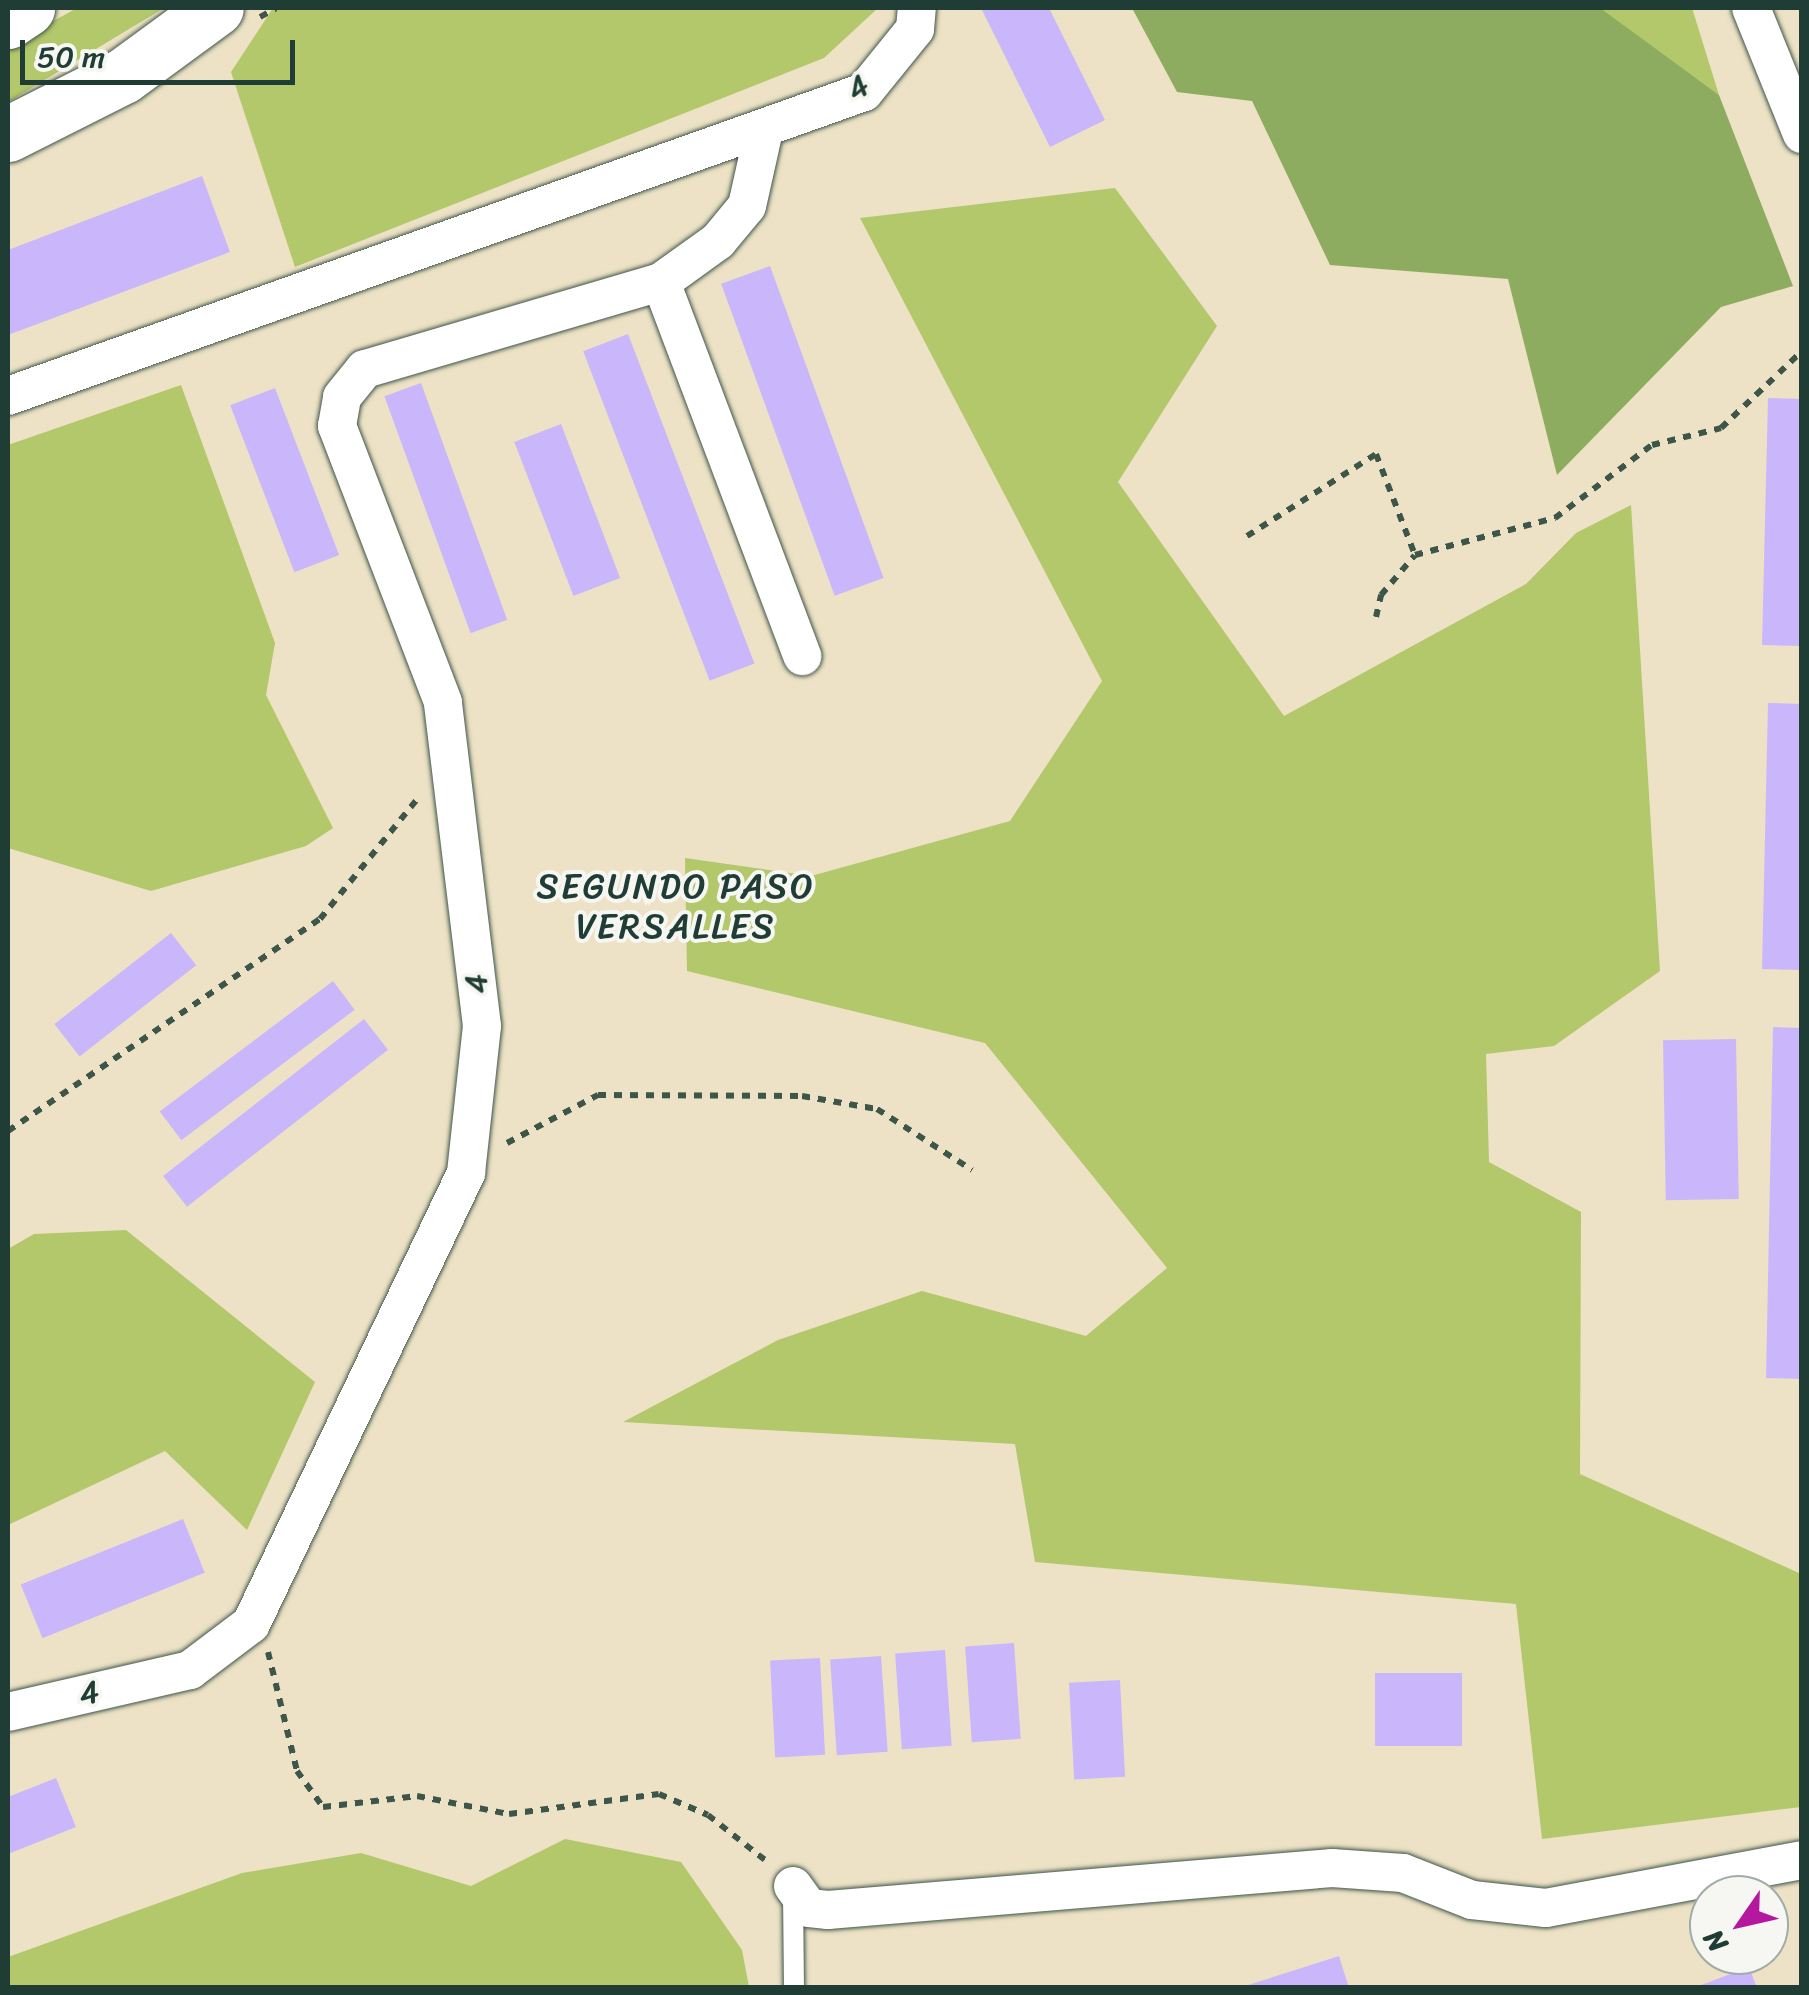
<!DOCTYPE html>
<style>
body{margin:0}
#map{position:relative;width:1809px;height:1995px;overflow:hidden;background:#ede2c5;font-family:Sriracha,sans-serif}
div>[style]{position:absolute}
.green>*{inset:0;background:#b3c76b}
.forest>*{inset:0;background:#8eac5f}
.building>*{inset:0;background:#cab7fb;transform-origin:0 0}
.path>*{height:6px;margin-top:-3px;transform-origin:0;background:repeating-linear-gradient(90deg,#3e564a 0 8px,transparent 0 16px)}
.roads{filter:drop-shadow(0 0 2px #3e564a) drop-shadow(0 0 2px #3e564a)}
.service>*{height:20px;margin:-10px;padding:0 10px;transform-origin:10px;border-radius:10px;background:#fff}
.minor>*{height:38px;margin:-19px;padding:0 19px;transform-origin:19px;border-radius:19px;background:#fff}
.primary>*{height:55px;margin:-27.5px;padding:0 27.5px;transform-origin:27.5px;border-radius:27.5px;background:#fff}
span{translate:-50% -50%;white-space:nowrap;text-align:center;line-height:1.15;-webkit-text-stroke:8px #f6f6f2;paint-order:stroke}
.street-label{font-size:32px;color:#1f3d34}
.neighbourhood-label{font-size:35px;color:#1f3d34;letter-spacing:2.5px}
.frame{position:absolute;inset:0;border:10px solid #1f3d34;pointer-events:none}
.north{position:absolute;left:1689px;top:1875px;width:100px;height:100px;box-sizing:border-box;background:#f6f6f2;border:2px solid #a0aca6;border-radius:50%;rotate:236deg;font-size:28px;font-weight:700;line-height:40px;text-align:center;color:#1f3d34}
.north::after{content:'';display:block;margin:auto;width:35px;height:45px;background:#b5179e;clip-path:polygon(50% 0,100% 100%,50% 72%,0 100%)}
.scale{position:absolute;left:20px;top:40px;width:275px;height:45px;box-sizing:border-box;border:5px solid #1f3d34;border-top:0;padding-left:12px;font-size:30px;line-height:35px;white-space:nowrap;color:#1f3d34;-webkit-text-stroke:8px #f6f6f2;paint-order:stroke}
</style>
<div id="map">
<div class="green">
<div style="clip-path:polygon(77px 8px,164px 8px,8px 102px,8px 46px)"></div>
<div style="clip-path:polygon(273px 8px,878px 8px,824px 58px,295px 267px,231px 72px)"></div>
<div style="clip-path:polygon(1600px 8px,1692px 8px,1719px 95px,1604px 13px)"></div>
<div style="clip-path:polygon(1115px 188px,1217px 326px,1118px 482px,1284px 716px,1526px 584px,1576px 533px,1631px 505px,1660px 971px,1554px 1046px,1486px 1054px,1489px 1162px,1581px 1212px,1580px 1474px,1801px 1574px,1801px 1807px,1542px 1839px,1516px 1604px,1035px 1562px,1015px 1444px,623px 1422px,778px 1340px,922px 1291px,1086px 1336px,1167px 1268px,985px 1043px,687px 971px,685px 858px,811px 876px,1010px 821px,1102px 681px,860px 218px)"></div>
<div style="clip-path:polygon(181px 385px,275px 643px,266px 695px,333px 828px,306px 846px,151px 891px,8px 848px,8px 445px)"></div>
<div style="clip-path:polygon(126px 1230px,315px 1382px,247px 1530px,165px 1451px,8px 1525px,8px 1249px,34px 1234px)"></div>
<div style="clip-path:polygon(565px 1839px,681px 1862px,742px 1950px,749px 1987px,8px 1987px,8px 1957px,242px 1873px,361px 1853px,471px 1886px)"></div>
</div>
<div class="forest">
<div style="clip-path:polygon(1132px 8px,1600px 8px,1719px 95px,1793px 286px,1721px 307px,1557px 475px,1508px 279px,1330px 265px,1252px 101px,1177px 92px)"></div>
</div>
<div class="building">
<div style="clip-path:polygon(981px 8px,1049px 8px,1105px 120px,1050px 147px)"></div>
<div style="clip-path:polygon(202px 176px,230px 252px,8px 335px,8px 250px)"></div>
<div style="left:770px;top:266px;width:332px;height:52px;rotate:70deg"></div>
<div style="left:628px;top:334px;width:353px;height:48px;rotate:69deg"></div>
<div style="left:421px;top:383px;width:252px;height:39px;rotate:70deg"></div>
<div style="left:275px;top:388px;width:179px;height:48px;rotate:69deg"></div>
<div style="clip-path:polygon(1768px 398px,1802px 399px,1802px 646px,1762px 645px)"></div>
<div style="left:561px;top:424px;width:165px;height:50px;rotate:69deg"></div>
<div style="clip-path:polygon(1768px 703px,1802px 704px,1802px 970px,1762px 969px)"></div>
<div style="left:171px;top:933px;width:41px;height:148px;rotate:52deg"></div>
<div style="left:333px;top:981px;width:36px;height:217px;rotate:53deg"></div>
<div style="left:364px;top:1019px;width:39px;height:255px;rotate:52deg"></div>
<div style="clip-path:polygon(1773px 1027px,1802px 1028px,1802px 1379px,1766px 1378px)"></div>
<div style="left:1736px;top:1039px;width:160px;height:73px;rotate:89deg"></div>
<div style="left:183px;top:1519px;width:58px;height:175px;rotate:68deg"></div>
<div style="left:1014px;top:1643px;width:96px;height:49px;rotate:86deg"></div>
<div style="left:945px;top:1650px;width:96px;height:50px;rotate:86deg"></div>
<div style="left:881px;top:1656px;width:96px;height:51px;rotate:86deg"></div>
<div style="left:820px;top:1658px;width:97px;height:50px;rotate:87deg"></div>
<div style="left:1375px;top:1673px;width:87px;height:73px"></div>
<div style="left:1120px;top:1680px;width:97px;height:51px;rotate:87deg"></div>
<div style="clip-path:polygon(56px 1778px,76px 1827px,8px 1854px,8px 1797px)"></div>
<div style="clip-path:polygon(1339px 1956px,1349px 1988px,1242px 1988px,1242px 1987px)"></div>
<div style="clip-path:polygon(1749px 1967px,1757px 1988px,1696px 1988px,1696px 1987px)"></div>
</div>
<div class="path">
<div style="left:260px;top:17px;width:18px;rotate:-29deg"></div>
<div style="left:1247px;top:536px;width:153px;rotate:-32.4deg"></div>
<div style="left:1376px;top:454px;width:108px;rotate:68.9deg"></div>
<div style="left:1376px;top:617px;width:23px;rotate:-77deg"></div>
<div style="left:1381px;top:595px;width:52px;rotate:-49.6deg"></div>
<div style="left:1415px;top:555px;width:145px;rotate:-14.8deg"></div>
<div style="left:1555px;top:518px;width:121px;rotate:-37deg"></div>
<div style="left:1652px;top:445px;width:71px;rotate:-13.8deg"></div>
<div style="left:1721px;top:428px;width:112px;rotate:-43.5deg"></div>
<div style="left:8px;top:1131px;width:377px;rotate:-34.2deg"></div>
<div style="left:320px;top:919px;width:156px;rotate:-51deg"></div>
<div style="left:507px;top:1143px;width:103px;rotate:-27.8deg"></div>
<div style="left:598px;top:1095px;width:204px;rotate:0.3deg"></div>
<div style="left:802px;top:1096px;width:76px;rotate:9.8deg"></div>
<div style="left:877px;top:1109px;width:113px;rotate:32.7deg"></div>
<div style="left:268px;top:1652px;width:122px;rotate:76.3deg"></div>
<div style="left:297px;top:1771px;width:44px;rotate:54.2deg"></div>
<div style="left:323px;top:1807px;width:95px;rotate:-6.7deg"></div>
<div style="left:417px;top:1796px;width:94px;rotate:11.1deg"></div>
<div style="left:509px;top:1814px;width:151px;rotate:-7.6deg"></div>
<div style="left:659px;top:1794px;width:53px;rotate:23.2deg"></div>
<div style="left:708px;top:1815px;width:79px;rotate:38.3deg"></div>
</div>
<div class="roads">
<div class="service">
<div style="left:793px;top:1893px;width:95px;rotate:89.4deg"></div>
</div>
<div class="minor">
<div style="left:1751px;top:8px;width:136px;rotate:68deg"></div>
<div style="left:661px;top:282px;width:400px;rotate:69.3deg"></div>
<div style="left:8px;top:396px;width:908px;rotate:-19.55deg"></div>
<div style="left:864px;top:92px;width:81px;rotate:-51deg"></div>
<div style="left:915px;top:29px;width:21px;rotate:-85deg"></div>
<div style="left:8px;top:1712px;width:187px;rotate:-13deg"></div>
<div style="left:190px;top:1670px;width:76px;rotate:-37deg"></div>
<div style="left:251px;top:1624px;width:500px;rotate:-64.5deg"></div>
<div style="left:466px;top:1173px;width:148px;rotate:-83.8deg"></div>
<div style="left:482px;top:1026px;width:326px;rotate:-96.9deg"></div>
<div style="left:443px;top:702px;width:296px;rotate:-111deg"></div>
<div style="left:337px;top:426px;width:29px;rotate:-80deg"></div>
<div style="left:342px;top:397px;width:36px;rotate:-51deg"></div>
<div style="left:365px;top:369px;width:309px;rotate:-16.4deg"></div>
<div style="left:661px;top:282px;width:70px;rotate:-35.7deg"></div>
<div style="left:718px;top:241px;width:45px;rotate:-50.4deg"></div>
<div style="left:747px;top:206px;width:78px;rotate:-77.4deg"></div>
<div style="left:793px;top:1886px;width:27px;rotate:54deg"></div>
<div style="left:809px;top:1908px;width:19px;rotate:6deg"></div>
<div style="left:828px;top:1910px;width:506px;rotate:-4.76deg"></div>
<div style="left:1332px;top:1868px;width:71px;rotate:4deg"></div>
<div style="left:1403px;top:1873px;width:74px;rotate:21.4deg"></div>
<div style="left:1472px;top:1900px;width:74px;rotate:6.2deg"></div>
<div style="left:1546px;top:1908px;width:260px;rotate:-10.6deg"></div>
</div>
<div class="primary">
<div style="left:8px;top:21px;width:23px;rotate:-34deg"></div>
<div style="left:8px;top:134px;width:129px;rotate:-26.8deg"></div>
<div style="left:123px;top:76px;width:115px;rotate:-36.2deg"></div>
</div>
</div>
<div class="street-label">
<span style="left:858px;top:88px;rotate:-34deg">4</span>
<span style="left:477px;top:984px;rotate:-97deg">4</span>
<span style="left:89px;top:1694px;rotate:-13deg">4</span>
</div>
<div class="neighbourhood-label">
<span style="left:676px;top:906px">SEGUNDO PASO<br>VERSALLES</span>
</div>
<div class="frame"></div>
<div class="north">N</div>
<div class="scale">50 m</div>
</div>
